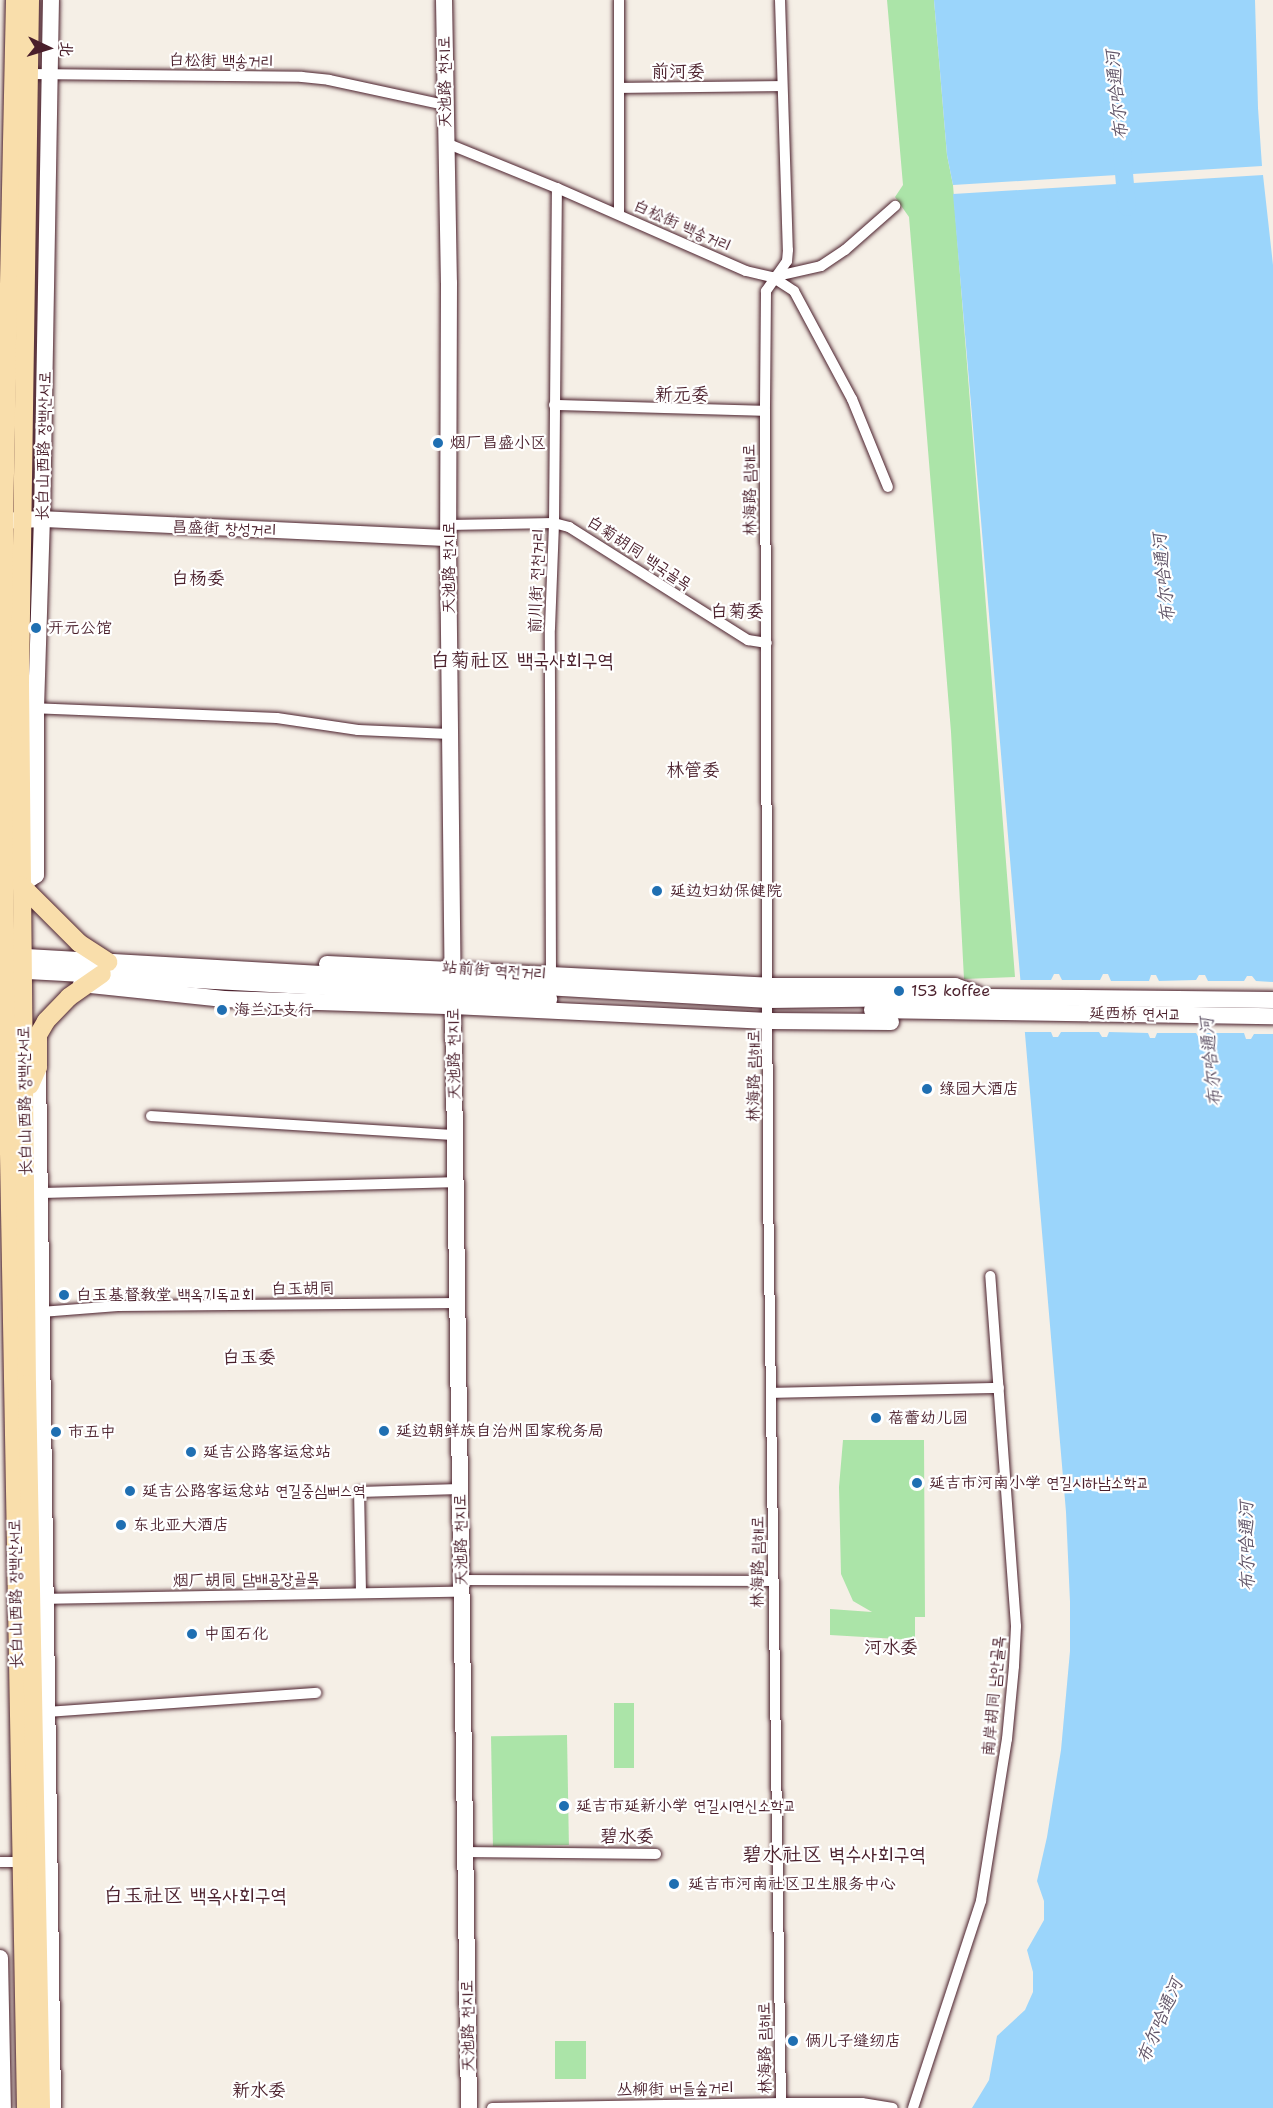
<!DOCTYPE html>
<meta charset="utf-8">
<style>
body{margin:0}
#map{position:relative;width:1273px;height:2108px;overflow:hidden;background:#f5efe6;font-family:"Shantell Sans","LXGW WenKai TC","Poor Story",sans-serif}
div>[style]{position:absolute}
.green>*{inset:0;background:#abe4a8;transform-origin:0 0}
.water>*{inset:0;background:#9bd5fb}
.pier>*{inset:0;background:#f5efe6}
.river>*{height:18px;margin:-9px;padding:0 9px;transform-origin:9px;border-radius:9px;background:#9bd5fb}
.roads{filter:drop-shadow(0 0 2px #4a1f2b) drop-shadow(0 0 2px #4a1f2b)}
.street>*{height:10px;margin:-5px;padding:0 5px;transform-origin:5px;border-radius:5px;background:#fff}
.secondary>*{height:16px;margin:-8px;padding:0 8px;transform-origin:8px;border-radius:8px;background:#fff}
.primary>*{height:18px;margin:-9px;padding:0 9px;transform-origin:9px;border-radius:9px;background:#f9deab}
.dots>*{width:16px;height:16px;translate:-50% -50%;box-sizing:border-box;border:3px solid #fff;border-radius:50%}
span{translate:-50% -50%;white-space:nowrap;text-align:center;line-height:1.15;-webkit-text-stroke:4.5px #fff;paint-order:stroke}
.street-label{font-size:16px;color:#4a1f2b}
.poi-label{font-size:16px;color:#4a1f2b}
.left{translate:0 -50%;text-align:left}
.neighbourhood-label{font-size:18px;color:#4a1f2b}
.water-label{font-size:18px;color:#625669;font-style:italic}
.quarter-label{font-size:20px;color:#4a1f2b}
.north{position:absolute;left:18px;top:18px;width:60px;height:60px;-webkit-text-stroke:4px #fff;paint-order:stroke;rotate:94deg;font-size:16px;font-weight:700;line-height:24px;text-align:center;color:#4a1f2b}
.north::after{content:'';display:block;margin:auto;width:21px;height:27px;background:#4a1f2b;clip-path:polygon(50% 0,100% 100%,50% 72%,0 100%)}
</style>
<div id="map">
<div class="green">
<div style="clip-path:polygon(887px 0,934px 0,947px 155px,953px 185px,1015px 977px,964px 979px,951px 732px,909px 217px,895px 197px,903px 185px)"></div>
<div style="clip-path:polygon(843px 1440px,924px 1440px,925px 1617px,915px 1617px,915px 1640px,830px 1635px,830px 1609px,872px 1612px,853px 1601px,841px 1574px,839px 1487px)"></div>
<div style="left:614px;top:1703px;width:20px;height:65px"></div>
<div style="left:567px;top:1735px;width:110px;height:76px;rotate:89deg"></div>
<div style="left:555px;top:2041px;width:31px;height:38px"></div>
</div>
<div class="water">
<div style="clip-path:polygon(934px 0,1255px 0,1258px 108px,1262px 166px,953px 185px,947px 155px)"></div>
<div style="clip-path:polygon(1263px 175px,1273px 265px,1273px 2108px,972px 2108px,989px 2080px,997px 2036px,1025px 2010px,1033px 1992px,1033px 1972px,1027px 1950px,1044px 1920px,1044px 1901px,1037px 1881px,1047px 1837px,1061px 1750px,1070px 1651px,1070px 1602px,1066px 1512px,953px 194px)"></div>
</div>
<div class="pier">
<div style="clip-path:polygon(1054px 974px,1059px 974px,1062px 980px,1100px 980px,1103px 974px,1108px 974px,1111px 981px,1149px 981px,1151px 975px,1156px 975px,1159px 981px,1196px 980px,1199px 975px,1205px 975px,1208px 981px,1244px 981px,1247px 976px,1252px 976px,1256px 981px,1273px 982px,1273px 1034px,1254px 1034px,1251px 1039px,1246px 1039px,1244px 1033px,1205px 1033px,1203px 1038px,1199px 1038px,1196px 1033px,1157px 1033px,1155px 1038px,1150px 1038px,1148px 1033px,1109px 1032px,1107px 1037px,1102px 1037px,1099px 1032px,1061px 1032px,1058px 1037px,1053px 1037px,1051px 1032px,1021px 1032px,1017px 980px,1051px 980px)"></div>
</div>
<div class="river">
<div style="left:1122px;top:151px;width:56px;rotate:84.9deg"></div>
</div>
<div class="roads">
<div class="street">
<div style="left:619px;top:0;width:214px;rotate:90deg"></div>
<div style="left:780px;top:0;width:250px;rotate:88.2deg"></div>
<div style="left:788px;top:250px;width:11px;rotate:95deg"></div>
<div style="left:787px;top:261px;width:37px;rotate:125deg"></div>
<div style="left:766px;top:291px;width:120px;rotate:90.5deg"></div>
<div style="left:765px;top:411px;width:777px;rotate:89.78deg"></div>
<div style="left:768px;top:1188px;width:915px;rotate:89.19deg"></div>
<div style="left:29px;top:74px;width:273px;rotate:0.6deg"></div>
<div style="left:302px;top:77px;width:27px;rotate:6deg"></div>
<div style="left:329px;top:80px;width:119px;rotate:12.2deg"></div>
<div style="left:619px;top:88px;width:162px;rotate:-0.7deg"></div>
<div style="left:446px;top:143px;width:120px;rotate:22.1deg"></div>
<div style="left:557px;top:188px;width:206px;rotate:23.7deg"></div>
<div style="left:746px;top:271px;width:28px;rotate:13deg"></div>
<div style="left:773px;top:277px;width:49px;rotate:-12.9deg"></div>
<div style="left:821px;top:266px;width:29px;rotate:-34deg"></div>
<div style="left:845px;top:250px;width:67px;rotate:-41.3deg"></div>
<div style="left:774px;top:278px;width:24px;rotate:33deg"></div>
<div style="left:794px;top:291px;width:123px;rotate:61.8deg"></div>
<div style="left:852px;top:399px;width:95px;rotate:67.8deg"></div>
<div style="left:554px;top:405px;width:211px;rotate:1.6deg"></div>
<div style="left:448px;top:525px;width:106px;rotate:-1.1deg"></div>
<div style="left:554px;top:523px;width:16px;rotate:15deg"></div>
<div style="left:569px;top:527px;width:212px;rotate:32.3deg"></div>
<div style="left:748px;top:640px;width:19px;rotate:9deg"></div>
<div style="left:30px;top:708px;width:247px;rotate:2.3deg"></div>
<div style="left:277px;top:718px;width:82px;rotate:8.4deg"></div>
<div style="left:358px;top:730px;width:92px;rotate:2.5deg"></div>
<div style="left:551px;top:975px;width:347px;rotate:-90.2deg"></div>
<div style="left:550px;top:628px;width:105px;rotate:-87.8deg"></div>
<div style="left:554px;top:523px;width:335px;rotate:-89.5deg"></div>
<div style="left:151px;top:1116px;width:305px;rotate:3.6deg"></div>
<div style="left:38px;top:1193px;width:418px;rotate:-1.5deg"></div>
<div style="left:41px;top:1312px;width:77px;rotate:-4.5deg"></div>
<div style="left:118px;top:1306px;width:340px;rotate:-0.5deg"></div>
<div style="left:772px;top:1393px;width:227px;rotate:-1.3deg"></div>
<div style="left:462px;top:1580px;width:311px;rotate:0.2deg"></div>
<div style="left:361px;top:1593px;width:101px;rotate:-91.1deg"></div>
<div style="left:359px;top:1492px;width:101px;rotate:-1.7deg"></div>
<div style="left:42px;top:1599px;width:420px;rotate:-1deg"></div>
<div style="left:48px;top:1712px;width:269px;rotate:-4.1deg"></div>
<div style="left:466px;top:1852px;width:190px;rotate:0.6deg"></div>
<div style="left:0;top:1862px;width:21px"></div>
<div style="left:492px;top:2108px;width:289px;rotate:-1deg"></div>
<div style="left:781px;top:2103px;width:81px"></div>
<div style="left:862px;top:2103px;width:31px;rotate:9deg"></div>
<div style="left:913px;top:2108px;width:218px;rotate:-71.8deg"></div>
<div style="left:981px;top:1901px;width:164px;rotate:-80.9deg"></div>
<div style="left:1007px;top:1739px;width:73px;rotate:-84.5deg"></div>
<div style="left:1014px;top:1666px;width:40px;rotate:-87.1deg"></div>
<div style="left:1016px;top:1626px;width:351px;rotate:-94.2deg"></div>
</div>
<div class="secondary">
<div style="left:444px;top:0;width:283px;rotate:89deg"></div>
<div style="left:449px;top:283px;width:255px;rotate:90.2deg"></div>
<div style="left:448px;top:538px;width:468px;rotate:89.4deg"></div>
<div style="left:453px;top:1006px;width:1102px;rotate:89.17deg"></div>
<div style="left:0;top:521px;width:42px;rotate:-2.7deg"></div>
<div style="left:42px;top:519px;width:406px;rotate:2.7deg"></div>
<div style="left:21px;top:885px;width:18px;rotate:-34deg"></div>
<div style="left:36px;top:875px;width:167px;rotate:-90deg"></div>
<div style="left:36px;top:708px;width:189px;rotate:-88.2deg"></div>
<div style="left:42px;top:519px;width:519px;rotate:-89.01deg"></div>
<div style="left:9px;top:956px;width:761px;rotate:3.31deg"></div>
<div style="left:769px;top:1000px;width:218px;rotate:-0.8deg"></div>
<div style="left:987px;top:997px;width:286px;rotate:0.6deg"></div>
<div style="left:327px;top:964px;width:443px;rotate:2.8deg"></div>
<div style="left:769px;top:986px;width:186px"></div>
<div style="left:955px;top:986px;width:23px;rotate:20deg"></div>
<div style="left:9px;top:970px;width:541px;rotate:3.07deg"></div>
<div style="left:81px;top:984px;width:144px;rotate:6deg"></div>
<div style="left:224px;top:999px;width:229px;rotate:1.8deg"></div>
<div style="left:453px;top:1006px;width:316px;rotate:2.7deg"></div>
<div style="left:769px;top:1021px;width:122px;rotate:0.5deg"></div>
<div style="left:872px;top:1010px;width:401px;rotate:0.9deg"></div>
<div style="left:38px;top:1068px;width:1040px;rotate:89.17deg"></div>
<div style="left:0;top:1958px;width:150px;rotate:88.9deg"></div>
</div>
<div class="primary">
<div style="left:15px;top:0;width:521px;rotate:91.21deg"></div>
<div style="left:4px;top:521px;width:352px;rotate:90deg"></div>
<div style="left:4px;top:873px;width:1235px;rotate:88.98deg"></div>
<div style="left:30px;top:0;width:684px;rotate:90.84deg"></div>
<div style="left:20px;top:684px;width:700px;rotate:89.43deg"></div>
<div style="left:27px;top:1384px;width:724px;rotate:88.89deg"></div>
<div style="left:21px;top:885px;width:82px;rotate:45deg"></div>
<div style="left:79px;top:943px;width:35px;rotate:33deg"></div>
<div style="left:30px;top:1085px;width:20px;rotate:-66deg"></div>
<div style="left:38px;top:1067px;width:32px;rotate:-90deg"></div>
<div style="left:38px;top:1035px;width:16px;rotate:-60deg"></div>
<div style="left:46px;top:1021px;width:33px;rotate:-46deg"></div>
<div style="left:69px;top:997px;width:40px;rotate:-34.9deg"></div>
</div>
</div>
<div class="dots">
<div style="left:438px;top:443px;background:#1f6fb2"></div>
<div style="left:36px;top:628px;background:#1f6fb2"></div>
<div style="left:657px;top:891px;background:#1f6fb2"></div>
<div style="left:899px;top:991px;background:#1f6fb2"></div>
<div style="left:222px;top:1010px;background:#1f6fb2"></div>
<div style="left:927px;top:1089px;background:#1f6fb2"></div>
<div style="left:64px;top:1295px;background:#1f6fb2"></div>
<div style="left:876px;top:1418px;background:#1f6fb2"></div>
<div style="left:384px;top:1431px;background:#1f6fb2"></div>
<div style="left:56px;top:1432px;background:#1f6fb2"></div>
<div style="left:191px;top:1452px;background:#1f6fb2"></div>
<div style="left:917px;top:1483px;background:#1f6fb2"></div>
<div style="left:130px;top:1491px;background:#1f6fb2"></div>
<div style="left:121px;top:1525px;background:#1f6fb2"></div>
<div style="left:192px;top:1634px;background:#1f6fb2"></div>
<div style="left:564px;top:1806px;background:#1f6fb2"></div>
<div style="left:674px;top:1884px;background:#1f6fb2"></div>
<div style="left:793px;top:2041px;background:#1f6fb2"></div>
</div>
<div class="street-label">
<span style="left:221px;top:61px;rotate:1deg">白松街 백송거리</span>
<span style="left:445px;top:82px;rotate:-91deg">天池路 천지로</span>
<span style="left:682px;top:226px;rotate:24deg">白松街 백송거리</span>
<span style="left:44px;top:446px;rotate:-89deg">长白山西路 장백산서로</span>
<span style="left:750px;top:490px;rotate:-91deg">林海路 림해로</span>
<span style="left:224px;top:529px;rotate:2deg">昌盛街 창성거리</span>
<span style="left:639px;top:553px;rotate:33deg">白菊胡同 백국골목</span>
<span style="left:449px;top:568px;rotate:-90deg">天池路 천지로</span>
<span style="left:537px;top:581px;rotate:-88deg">前川街 전천거리</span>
<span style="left:494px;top:971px;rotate:4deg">站前街 역전거리</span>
<span style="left:1135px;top:1014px;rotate:1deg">延西桥 연서교</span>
<span style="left:454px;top:1054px;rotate:-91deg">天池路 천지로</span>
<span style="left:754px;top:1076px;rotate:-90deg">林海路 림해로</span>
<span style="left:25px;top:1101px;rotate:-91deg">长白山西路 장백산서로</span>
<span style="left:303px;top:1289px;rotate:-1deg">白玉胡同</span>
<span style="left:461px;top:1540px;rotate:-91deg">天池路 천지로</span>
<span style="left:758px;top:1562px;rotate:-90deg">林海路 림해로</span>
<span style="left:246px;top:1580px;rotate:-1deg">烟厂胡同 담배공장골목</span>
<span style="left:16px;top:1594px;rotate:-91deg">长白山西路 장백산서로</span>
<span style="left:994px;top:1696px;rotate:-85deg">南岸胡同 남안골목</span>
<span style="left:468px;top:2026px;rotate:-91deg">天池路 천지로</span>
<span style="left:765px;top:2048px;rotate:-91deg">林海路 림해로</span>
<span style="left:675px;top:2089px;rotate:-1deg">丛柳街 버들숲거리</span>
</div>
<div class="poi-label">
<span class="left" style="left:450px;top:443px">烟厂昌盛小区</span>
<span class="left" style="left:48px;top:628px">开元公馆</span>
<span class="left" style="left:670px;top:891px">延边妇幼保健院</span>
<span class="left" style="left:911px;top:991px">153 koffee</span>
<span class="left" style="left:234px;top:1010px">海兰江支行</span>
<span class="left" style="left:939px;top:1089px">绿园大酒店</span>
<span class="left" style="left:76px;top:1295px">白玉基督教堂 백옥기독교회</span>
<span class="left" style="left:888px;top:1418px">蓓蕾幼儿园</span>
<span class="left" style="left:396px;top:1431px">延边朝鲜族自治州国家税务局</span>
<span class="left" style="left:68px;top:1432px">市五中</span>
<span class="left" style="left:203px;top:1452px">延吉公路客运总站</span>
<span class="left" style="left:929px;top:1483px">延吉市河南小学 연길시하남소학교</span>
<span class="left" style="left:142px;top:1491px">延吉公路客运总站 연길중심뻐스역</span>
<span class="left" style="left:133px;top:1525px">东北亚大酒店</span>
<span class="left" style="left:204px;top:1634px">中国石化</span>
<span class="left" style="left:576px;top:1806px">延吉市延新小学 연길시연신소학교</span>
<span class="left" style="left:688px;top:1884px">延吉市河南社区卫生服务中心</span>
<span class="left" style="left:805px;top:2041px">俩儿子缝纫店</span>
</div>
<div class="neighbourhood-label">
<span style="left:678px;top:71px">前河委</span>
<span style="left:682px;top:394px">新元委</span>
<span style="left:198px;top:578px">白杨委</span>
<span style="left:737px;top:611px">白菊委</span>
<span style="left:693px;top:770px">林管委</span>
<span style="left:249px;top:1357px">白玉委</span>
<span style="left:891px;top:1647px">河水委</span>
<span style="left:627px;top:1836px">碧水委</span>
<span style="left:259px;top:2090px">新水委</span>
</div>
<div class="water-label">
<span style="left:1117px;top:95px;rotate:-96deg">布尔哈通河</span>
<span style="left:1164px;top:578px;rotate:-96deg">布尔哈通河</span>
<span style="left:1211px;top:1062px;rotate:-96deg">布尔哈通河</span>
<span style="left:1247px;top:1546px;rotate:-91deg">布尔哈通河</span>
<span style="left:1160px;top:2021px;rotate:-67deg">布尔哈通河</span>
</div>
<div class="quarter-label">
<span style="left:522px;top:660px">白菊社区 백국사회구역</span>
<span style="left:834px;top:1854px">碧水社区 벽수사회구역</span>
<span style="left:195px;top:1895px">白玉社区 백옥사회구역</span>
</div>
<div class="north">北</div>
</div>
